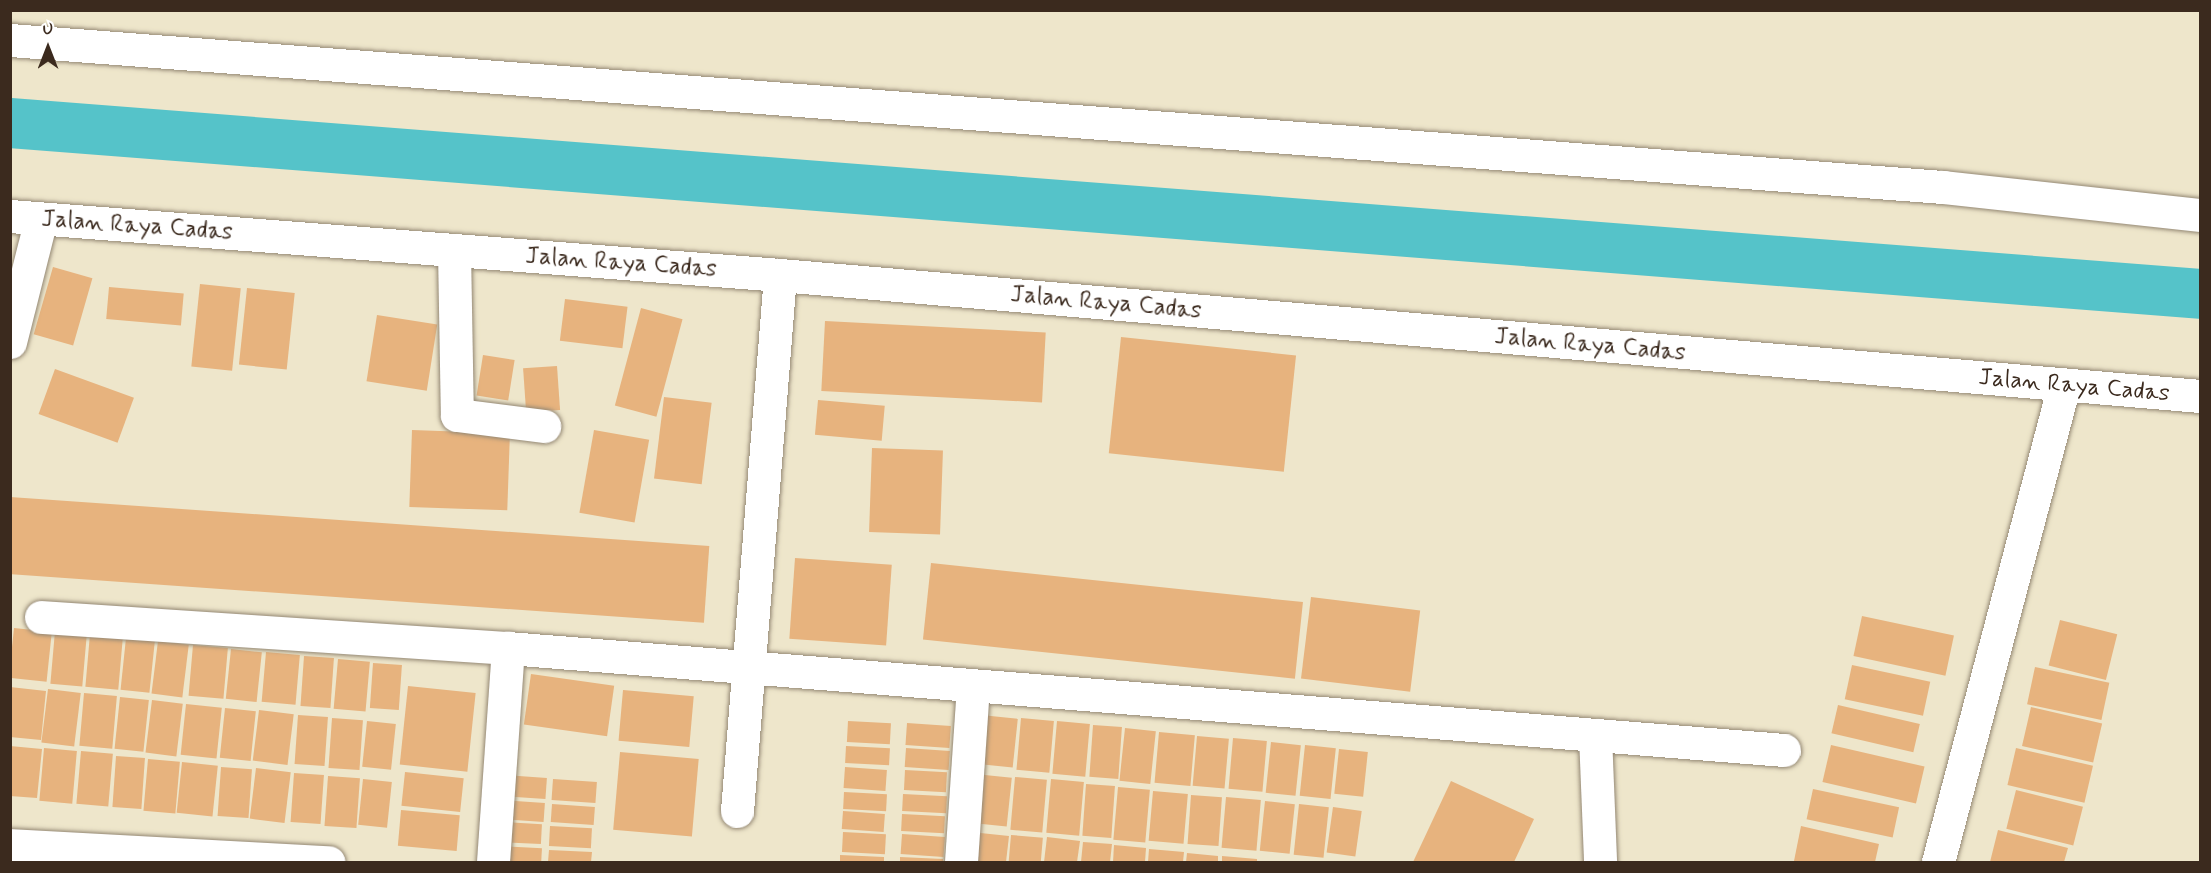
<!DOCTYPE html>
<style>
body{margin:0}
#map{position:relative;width:2211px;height:873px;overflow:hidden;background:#eee6cb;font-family:Mynerve,sans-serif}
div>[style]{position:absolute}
.canal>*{height:50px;margin:-25px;padding:0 25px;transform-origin:25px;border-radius:25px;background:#55c3c9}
.building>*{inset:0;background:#e7b37e;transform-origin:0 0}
.roads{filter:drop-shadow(0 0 2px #948874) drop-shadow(0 0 2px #948874)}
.minor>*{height:33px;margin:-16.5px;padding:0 16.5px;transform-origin:16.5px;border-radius:16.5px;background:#fff}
.tertiary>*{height:33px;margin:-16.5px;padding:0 16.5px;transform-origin:16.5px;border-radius:16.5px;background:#fff}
span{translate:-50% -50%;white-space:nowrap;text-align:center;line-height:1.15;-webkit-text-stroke:4.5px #fff;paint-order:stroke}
.street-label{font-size:24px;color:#3b2a1e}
.frame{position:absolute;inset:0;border:12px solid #3b2a1e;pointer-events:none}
.north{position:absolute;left:18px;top:18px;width:60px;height:60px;-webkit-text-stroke:4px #fff;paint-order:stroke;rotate:0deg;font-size:16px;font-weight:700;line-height:24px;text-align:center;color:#3b2a1e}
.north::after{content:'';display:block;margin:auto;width:21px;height:27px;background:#3b2a1e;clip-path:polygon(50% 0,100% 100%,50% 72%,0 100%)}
</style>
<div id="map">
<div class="canal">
<div style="left:10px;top:123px;width:2197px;rotate:4.46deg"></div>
</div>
<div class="building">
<div style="left:53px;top:267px;width:41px;height:70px;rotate:16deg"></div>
<div style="left:200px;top:284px;width:41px;height:83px;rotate:6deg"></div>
<div style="left:109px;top:287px;width:75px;height:32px;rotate:5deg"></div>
<div style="left:247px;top:288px;width:48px;height:77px;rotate:6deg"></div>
<div style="left:565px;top:299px;width:63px;height:42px;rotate:7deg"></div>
<div style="left:641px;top:308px;width:43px;height:101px;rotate:15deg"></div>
<div style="left:377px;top:315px;width:61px;height:67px;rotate:9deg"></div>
<div style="left:825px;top:321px;width:221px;height:70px;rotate:3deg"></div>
<div style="left:1121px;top:337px;width:176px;height:117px;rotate:6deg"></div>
<div style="left:483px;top:355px;width:32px;height:41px;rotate:9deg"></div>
<div style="left:557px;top:366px;width:44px;height:34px;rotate:86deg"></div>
<div style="left:55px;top:369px;width:84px;height:48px;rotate:20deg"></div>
<div style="left:664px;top:397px;width:48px;height:82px;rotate:7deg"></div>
<div style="left:818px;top:400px;width:67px;height:35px;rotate:5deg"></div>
<div style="left:412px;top:430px;width:98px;height:77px;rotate:2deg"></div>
<div style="left:594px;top:430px;width:56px;height:84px;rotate:10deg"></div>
<div style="left:872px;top:448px;width:71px;height:84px;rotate:2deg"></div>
<div style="left:10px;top:497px;width:701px;height:77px;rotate:4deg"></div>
<div style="left:795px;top:558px;width:97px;height:81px;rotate:4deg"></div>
<div style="left:931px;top:563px;width:374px;height:77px;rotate:6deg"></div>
<div style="left:1311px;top:597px;width:110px;height:82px;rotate:7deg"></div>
<div style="left:1862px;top:616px;width:94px;height:41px;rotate:12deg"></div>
<div style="left:2060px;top:620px;width:59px;height:47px;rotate:14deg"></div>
<div style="left:14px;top:628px;width:38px;height:50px;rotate:6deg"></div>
<div style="left:55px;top:631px;width:32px;height:53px;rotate:5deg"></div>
<div style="left:90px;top:634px;width:33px;height:53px;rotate:5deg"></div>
<div style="left:126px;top:638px;width:29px;height:52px;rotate:6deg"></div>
<div style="left:158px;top:641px;width:31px;height:53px;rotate:7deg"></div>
<div style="left:193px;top:645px;width:35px;height:51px;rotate:5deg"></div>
<div style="left:231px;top:649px;width:31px;height:50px;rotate:6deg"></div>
<div style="left:266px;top:652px;width:34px;height:50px;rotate:5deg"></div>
<div style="left:304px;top:656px;width:30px;height:50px;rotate:4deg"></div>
<div style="left:338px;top:659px;width:32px;height:50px;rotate:5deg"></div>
<div style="left:373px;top:663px;width:29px;height:45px;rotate:4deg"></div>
<div style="left:1852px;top:665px;width:80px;height:35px;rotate:12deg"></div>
<div style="left:2035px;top:667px;width:76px;height:38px;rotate:12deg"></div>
<div style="left:531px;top:674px;width:84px;height:51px;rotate:8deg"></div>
<div style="left:408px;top:686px;width:68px;height:79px;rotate:6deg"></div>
<div style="clip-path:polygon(10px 687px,46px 691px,41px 740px,10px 737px)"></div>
<div style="left:48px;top:689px;width:33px;height:54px;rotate:7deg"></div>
<div style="left:623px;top:690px;width:71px;height:51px;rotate:5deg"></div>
<div style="left:84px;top:693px;width:33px;height:53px;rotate:5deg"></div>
<div style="left:120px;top:697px;width:29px;height:52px;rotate:6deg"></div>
<div style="left:152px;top:700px;width:31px;height:53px;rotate:7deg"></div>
<div style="left:186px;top:704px;width:36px;height:51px;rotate:6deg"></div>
<div style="left:1838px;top:705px;width:84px;height:29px;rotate:13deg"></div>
<div style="left:2031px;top:707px;width:73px;height:40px;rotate:13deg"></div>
<div style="left:225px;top:708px;width:31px;height:50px;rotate:6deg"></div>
<div style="left:259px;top:710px;width:35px;height:51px;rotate:7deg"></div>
<div style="left:298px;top:715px;width:30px;height:49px;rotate:4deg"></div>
<div style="left:981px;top:715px;width:37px;height:49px;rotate:6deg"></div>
<div style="left:332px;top:718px;width:31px;height:50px;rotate:4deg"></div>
<div style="left:1021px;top:718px;width:33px;height:52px;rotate:5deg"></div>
<div style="left:367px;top:721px;width:29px;height:46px;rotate:6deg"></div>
<div style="left:848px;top:721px;width:43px;height:21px;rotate:3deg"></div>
<div style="left:1057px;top:721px;width:33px;height:53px;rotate:5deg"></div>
<div style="left:907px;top:723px;width:44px;height:22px;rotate:4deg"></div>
<div style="left:1093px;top:725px;width:29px;height:52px;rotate:4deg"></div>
<div style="left:1125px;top:728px;width:31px;height:53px;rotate:6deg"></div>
<div style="left:1159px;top:732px;width:36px;height:51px;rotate:5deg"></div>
<div style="left:1197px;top:736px;width:32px;height:50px;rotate:5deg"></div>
<div style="left:1233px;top:738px;width:34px;height:51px;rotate:5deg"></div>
<div style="left:1271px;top:742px;width:30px;height:51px;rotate:6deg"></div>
<div style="left:1305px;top:745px;width:31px;height:51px;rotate:6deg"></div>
<div style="left:1831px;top:745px;width:96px;height:38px;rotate:13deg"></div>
<div style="clip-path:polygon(10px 746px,42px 749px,37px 798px,10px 796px)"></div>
<div style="left:846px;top:746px;width:44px;height:17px;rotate:3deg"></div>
<div style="left:44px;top:748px;width:33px;height:53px;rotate:5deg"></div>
<div style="left:906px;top:748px;width:44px;height:19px;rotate:4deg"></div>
<div style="left:2016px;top:748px;width:79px;height:38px;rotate:13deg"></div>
<div style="left:1339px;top:749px;width:29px;height:45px;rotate:6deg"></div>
<div style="left:81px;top:751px;width:32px;height:53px;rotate:5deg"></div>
<div style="left:620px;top:752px;width:79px;height:78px;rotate:5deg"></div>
<div style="left:116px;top:756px;width:29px;height:51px;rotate:4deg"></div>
<div style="left:148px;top:759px;width:32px;height:52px;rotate:5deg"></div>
<div style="left:182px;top:762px;width:36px;height:51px;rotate:6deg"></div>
<div style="left:221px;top:767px;width:31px;height:49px;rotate:4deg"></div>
<div style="left:845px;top:767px;width:42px;height:21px;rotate:4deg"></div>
<div style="left:256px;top:768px;width:35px;height:51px;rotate:7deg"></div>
<div style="left:905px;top:770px;width:42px;height:20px;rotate:3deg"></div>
<div style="left:405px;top:772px;width:59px;height:34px;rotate:6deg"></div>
<div style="left:294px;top:773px;width:30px;height:49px;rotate:4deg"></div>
<div style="left:975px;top:774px;width:37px;height:49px;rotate:6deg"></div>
<div style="left:503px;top:775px;width:44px;height:21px;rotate:4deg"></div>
<div style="left:328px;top:776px;width:32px;height:50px;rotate:4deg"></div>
<div style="left:1015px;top:777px;width:32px;height:53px;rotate:5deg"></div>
<div style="left:363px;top:779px;width:29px;height:46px;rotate:6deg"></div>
<div style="left:553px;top:779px;width:44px;height:21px;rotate:4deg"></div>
<div style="left:1051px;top:779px;width:33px;height:54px;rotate:5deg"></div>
<div style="clip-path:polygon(1451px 781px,1534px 819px,1514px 862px,1413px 862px)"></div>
<div style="left:1086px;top:784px;width:29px;height:52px;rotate:4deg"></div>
<div style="left:1118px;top:787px;width:32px;height:53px;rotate:5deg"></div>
<div style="left:1813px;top:789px;width:88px;height:31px;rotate:12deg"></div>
<div style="left:2016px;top:790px;width:69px;height:40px;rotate:14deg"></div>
<div style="left:1153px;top:791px;width:35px;height:50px;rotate:5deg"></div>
<div style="left:844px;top:792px;width:43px;height:17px;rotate:3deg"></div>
<div style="left:903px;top:794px;width:44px;height:17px;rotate:3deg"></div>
<div style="left:1191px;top:795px;width:31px;height:49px;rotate:4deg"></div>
<div style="left:1226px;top:797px;width:35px;height:51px;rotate:5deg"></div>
<div style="left:502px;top:800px;width:43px;height:19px;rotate:4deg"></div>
<div style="left:1265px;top:801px;width:30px;height:50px;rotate:6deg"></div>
<div style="left:552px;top:804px;width:43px;height:18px;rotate:4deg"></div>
<div style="left:1299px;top:804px;width:30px;height:51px;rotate:6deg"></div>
<div style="left:1333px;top:807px;width:29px;height:46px;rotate:8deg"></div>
<div style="left:401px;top:810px;width:59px;height:36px;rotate:5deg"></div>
<div style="left:843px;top:811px;width:42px;height:18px;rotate:4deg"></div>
<div style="left:902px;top:814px;width:43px;height:17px;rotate:3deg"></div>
<div style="left:501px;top:822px;width:41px;height:20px;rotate:3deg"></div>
<div style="left:550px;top:826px;width:42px;height:20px;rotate:3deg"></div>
<div style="clip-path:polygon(1801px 826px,1879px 844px,1875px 862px,1794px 861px)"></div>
<div style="clip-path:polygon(1998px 830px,2068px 848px,2064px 862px,1990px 862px)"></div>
<div style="left:843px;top:832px;width:43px;height:20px;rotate:3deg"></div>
<div style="clip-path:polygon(971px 832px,1009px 836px,1006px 862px,968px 862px)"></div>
<div style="left:902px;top:834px;width:43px;height:20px;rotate:4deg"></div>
<div style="left:1011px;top:835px;width:32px;height:27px;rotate:5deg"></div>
<div style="clip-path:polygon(1047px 837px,1080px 841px,1077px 862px,1044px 862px)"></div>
<div style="clip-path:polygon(1083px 842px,1112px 844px,1110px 862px,1081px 862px)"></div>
<div style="clip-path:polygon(1114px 845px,1146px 848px,1145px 862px,1113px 862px)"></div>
<div style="left:499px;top:846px;width:43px;height:16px;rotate:3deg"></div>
<div style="clip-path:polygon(1149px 849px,1184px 852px,1183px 862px,1148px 862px)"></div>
<div style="clip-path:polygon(549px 850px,592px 852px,591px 862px,548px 862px)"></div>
<div style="clip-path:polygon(1187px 853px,1218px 856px,1218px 862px,1186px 862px)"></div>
<div style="clip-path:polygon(840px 855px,884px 857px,884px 862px,840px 862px)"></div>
<div style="clip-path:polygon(1222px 856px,1257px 859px,1257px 862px,1222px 862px)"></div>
<div style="clip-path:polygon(900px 857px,943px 859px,943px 862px,900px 862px)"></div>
</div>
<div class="roads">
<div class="minor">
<div style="left:10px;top:40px;width:1938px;rotate:4.35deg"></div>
<div style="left:1942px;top:187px;width:260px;rotate:6.2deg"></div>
<div style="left:454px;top:250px;width:165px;rotate:89deg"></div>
<div style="left:457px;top:415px;width:88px;rotate:7.2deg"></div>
<div style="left:10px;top:342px;width:127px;rotate:-75.9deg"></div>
<div style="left:41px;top:617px;width:468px;rotate:3.8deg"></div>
<div style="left:508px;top:648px;width:1280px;rotate:4.57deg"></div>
<div style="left:1595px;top:735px;width:127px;rotate:87.7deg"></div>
<div style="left:737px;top:811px;width:538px;rotate:-85.41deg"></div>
<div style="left:10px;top:845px;width:319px;rotate:3.1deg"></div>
<div style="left:493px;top:862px;width:215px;rotate:-86deg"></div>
<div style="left:961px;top:862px;width:176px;rotate:-86.1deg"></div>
<div style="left:1938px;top:862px;width:492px;rotate:-75.2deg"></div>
</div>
<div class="tertiary">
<div style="left:10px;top:216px;width:772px;rotate:4.38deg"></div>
<div style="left:780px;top:275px;width:1425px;rotate:4.87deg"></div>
</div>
</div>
<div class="street-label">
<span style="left:137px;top:226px;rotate:4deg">Jalan Raya Cadas</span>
<span style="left:621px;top:263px;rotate:4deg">Jalan Raya Cadas</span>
<span style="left:1106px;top:303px;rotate:5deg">Jalan Raya Cadas</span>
<span style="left:1590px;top:345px;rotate:5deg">Jalan Raya Cadas</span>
<span style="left:2074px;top:386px;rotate:5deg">Jalan Raya Cadas</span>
</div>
<div class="frame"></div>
<div class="north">U</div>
</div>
